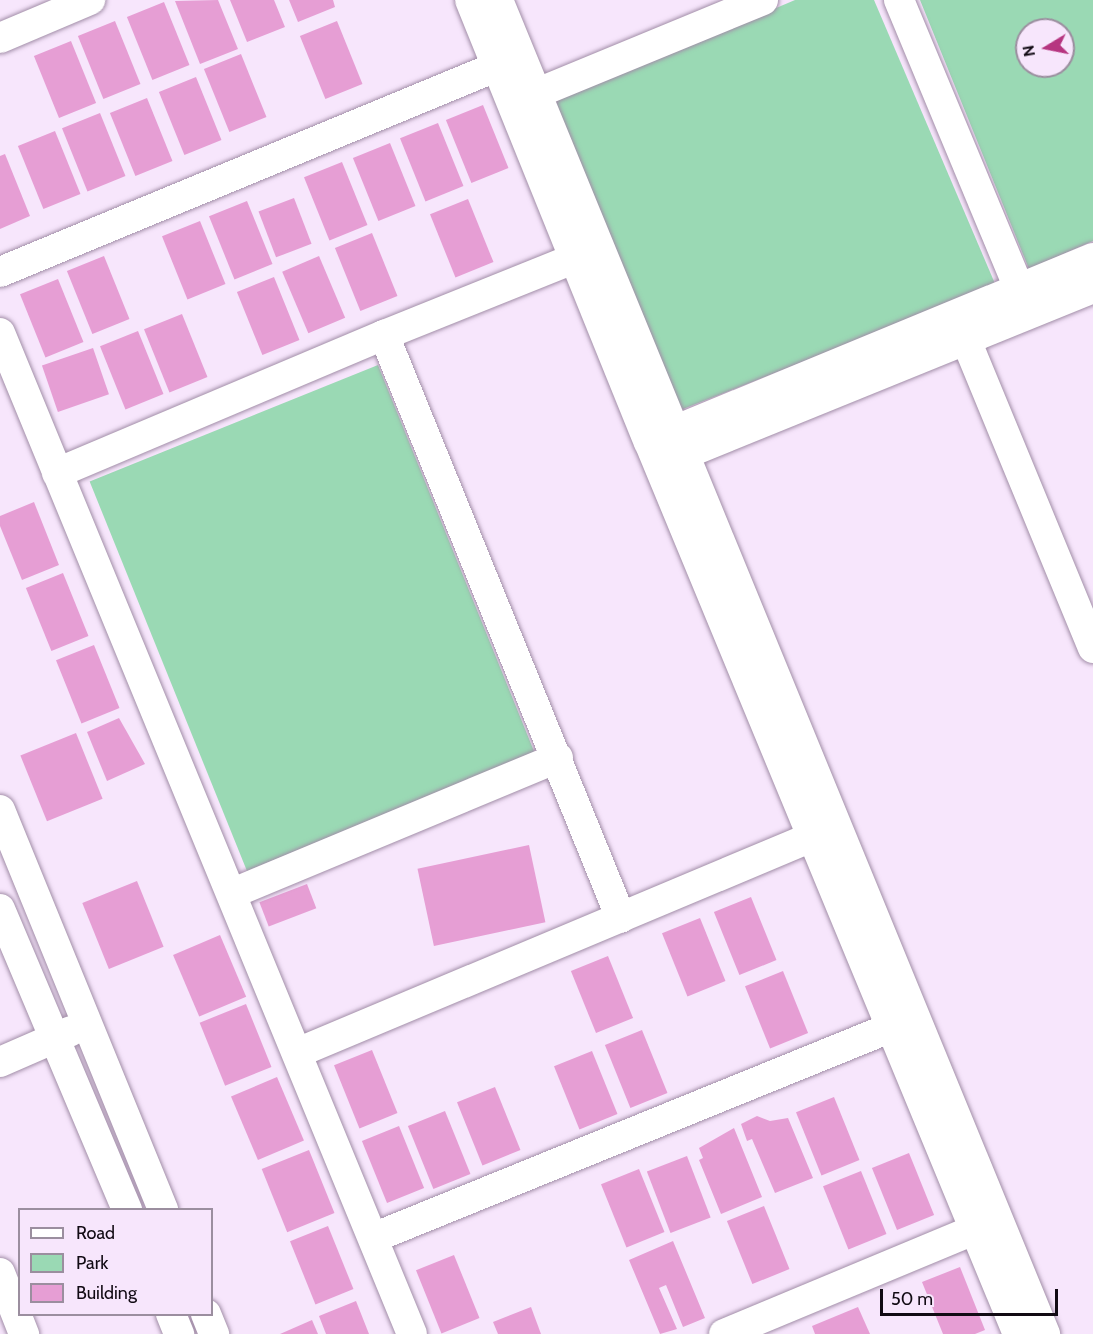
<!DOCTYPE html>
<style>
body{margin:0}
#map{position:relative;width:1093px;height:1334px;overflow:hidden;background:#f7e6fc;font-family:Cabin,sans-serif}
div>[style]{position:absolute}
.green>*{inset:0;background:#9ad9b4;transform-origin:0 0}
.building>*{inset:0;background:#e69ed4;transform-origin:0 0}
.roads{filter:drop-shadow(0 0 2px #a28ea8) drop-shadow(0 0 2px #a28ea8)}
.minor>*{height:30px;margin:-15px;padding:0 15px;transform-origin:15px;border-radius:15px;background:#fff}
span{translate:-50% -50%;white-space:nowrap;text-align:center;line-height:1.15;-webkit-text-stroke:4.5px #f7e6fc;paint-order:stroke}
.legend{position:absolute;left:18px;top:1208px;width:195px;height:108px;box-sizing:border-box;background:#f7e6fc;border:2px solid #9b8e9f;margin:0;padding:8px 10px;list-style:none;font-size:18px;color:#110a13}
.legend li{display:flex;align-items:center;gap:12px;height:30px}
.legend b{width:30px;border:2px solid #9b8e9f}
.north{position:absolute;left:1015px;top:18px;width:60px;height:60px;box-sizing:border-box;background:#f7e6fc;border:2px solid #9b8e9f;border-radius:50%;rotate:260deg;font-size:16px;font-weight:700;line-height:24px;text-align:center;color:#110a13}
.north::after{content:'';display:block;margin:auto;width:21px;height:27px;background:#b63580;clip-path:polygon(50% 0,100% 100%,50% 72%,0 100%)}
.scale{position:absolute;left:880px;top:1289px;width:178px;height:27px;box-sizing:border-box;border:3px solid #110a13;border-top:0;padding-left:8px;font-size:18px;line-height:21px;white-space:nowrap;color:#110a13;-webkit-text-stroke:4px #f7e6fc;paint-order:stroke}
</style>
<div id="map">
<div class="green">
<div style="clip-path:polygon(795px 0,874px 0,996px 286px,678px 411px,555px 101px)"></div>
<div style="clip-path:polygon(evenodd,920px 0,1093px 0,1093px 241px,1029px 269px,920px 0,1027px 30px,1063px 30px,1063px 66px,1027px 66px,1027px 30px)"></div>
<div style="left:378px;top:365px;width:420px;height:311px;rotate:68deg"></div>
</div>
<div class="building">
<div style="clip-path:polygon(218px 0,238px 49px,200px 64px,175px 1px)"></div>
<div style="clip-path:polygon(230px 0,274px 0,285px 27px,247px 42px)"></div>
<div style="clip-path:polygon(289px 0,333px 0,335px 7px,298px 22px)"></div>
<div style="left:164px;top:2px;width:68px;height:40px;rotate:68deg"></div>
<div style="left:115px;top:21px;width:68px;height:40px;rotate:68deg"></div>
<div style="left:337px;top:21px;width:68px;height:40px;rotate:68deg"></div>
<div style="left:71px;top:41px;width:67px;height:40px;rotate:68deg"></div>
<div style="left:241px;top:54px;width:68px;height:40px;rotate:68deg"></div>
<div style="left:196px;top:77px;width:68px;height:40px;rotate:68deg"></div>
<div style="left:147px;top:98px;width:68px;height:40px;rotate:68deg"></div>
<div style="left:483px;top:105px;width:68px;height:40px;rotate:68deg"></div>
<div style="left:100px;top:113px;width:68px;height:41px;rotate:68deg"></div>
<div style="left:438px;top:123px;width:68px;height:41px;rotate:68deg"></div>
<div style="left:55px;top:131px;width:68px;height:40px;rotate:68deg"></div>
<div style="left:390px;top:143px;width:68px;height:40px;rotate:68deg"></div>
<div style="clip-path:polygon(5px 154px,30px 216px,0 229px,0 156px)"></div>
<div style="left:342px;top:162px;width:68px;height:41px;rotate:68deg"></div>
<div style="left:294px;top:198px;width:49px;height:38px;rotate:69deg"></div>
<div style="left:468px;top:199px;width:68px;height:41px;rotate:68deg"></div>
<div style="left:247px;top:201px;width:68px;height:41px;rotate:68deg"></div>
<div style="left:200px;top:221px;width:68px;height:41px;rotate:68deg"></div>
<div style="left:372px;top:233px;width:68px;height:40px;rotate:68deg"></div>
<div style="left:104px;top:256px;width:68px;height:40px;rotate:68deg"></div>
<div style="left:319px;top:256px;width:67px;height:40px;rotate:67deg"></div>
<div style="left:274px;top:277px;width:68px;height:40px;rotate:68deg"></div>
<div style="left:58px;top:279px;width:68px;height:41px;rotate:68deg"></div>
<div style="left:182px;top:314px;width:68px;height:41px;rotate:68deg"></div>
<div style="left:138px;top:331px;width:68px;height:41px;rotate:68deg"></div>
<div style="left:93px;top:348px;width:49px;height:54px;rotate:71deg"></div>
<div style="clip-path:polygon(34px 502px,59px 565px,22px 580px,0 526px,0 516px)"></div>
<div style="left:63px;top:573px;width:68px;height:40px;rotate:68deg"></div>
<div style="left:94px;top:645px;width:68px;height:41px;rotate:68deg"></div>
<div style="clip-path:polygon(119px 718px,145px 764px,107px 781px,87px 732px)"></div>
<div style="left:76px;top:733px;width:71px;height:60px;rotate:68deg"></div>
<div style="left:529px;top:845px;width:79px;height:114px;rotate:78deg"></div>
<div style="left:137px;top:881px;width:71px;height:59px;rotate:68deg"></div>
<div style="left:307px;top:884px;width:26px;height:51px;rotate:69deg"></div>
<div style="left:751px;top:897px;width:68px;height:40px;rotate:68deg"></div>
<div style="left:700px;top:918px;width:68px;height:41px;rotate:68deg"></div>
<div style="left:220px;top:935px;width:67px;height:51px;rotate:67deg"></div>
<div style="left:608px;top:956px;width:67px;height:40px;rotate:68deg"></div>
<div style="left:783px;top:971px;width:67px;height:41px;rotate:68deg"></div>
<div style="left:246px;top:1004px;width:68px;height:50px;rotate:68deg"></div>
<div style="left:642px;top:1030px;width:68px;height:40px;rotate:68deg"></div>
<div style="left:372px;top:1050px;width:68px;height:41px;rotate:68deg"></div>
<div style="left:592px;top:1051px;width:68px;height:41px;rotate:68deg"></div>
<div style="left:277px;top:1077px;width:69px;height:50px;rotate:67deg"></div>
<div style="left:495px;top:1087px;width:68px;height:41px;rotate:68deg"></div>
<div style="left:834px;top:1097px;width:68px;height:41px;rotate:68deg"></div>
<div style="left:445px;top:1111px;width:68px;height:40px;rotate:68deg"></div>
<div style="clip-path:polygon(757px 1116px,770px 1121px,788px 1118px,813px 1178px,775px 1193px,752px 1139px,747px 1141px,741px 1124px)"></div>
<div style="left:399px;top:1126px;width:67px;height:40px;rotate:68deg"></div>
<div style="clip-path:polygon(734px 1128px,762px 1197px,721px 1214px,699px 1160px,703px 1158px,699px 1148px)"></div>
<div style="left:309px;top:1150px;width:68px;height:51px;rotate:68deg"></div>
<div style="left:909px;top:1153px;width:67px;height:40px;rotate:68deg"></div>
<div style="left:687px;top:1156px;width:66px;height:43px;rotate:69deg"></div>
<div style="left:639px;top:1169px;width:68px;height:41px;rotate:68deg"></div>
<div style="left:861px;top:1171px;width:68px;height:41px;rotate:68deg"></div>
<div style="left:764px;top:1206px;width:68px;height:40px;rotate:68deg"></div>
<div style="left:328px;top:1226px;width:68px;height:41px;rotate:68deg"></div>
<div style="clip-path:polygon(673px 1241px,705px 1318px,683px 1327px,666px 1285px,659px 1288px,677px 1329px,660px 1334px,629px 1260px)"></div>
<div style="left:454px;top:1255px;width:68px;height:41px;rotate:68deg"></div>
<div style="clip-path:polygon(960px 1267px,985px 1330px,975px 1334px,943px 1334px,922px 1282px)"></div>
<div style="clip-path:polygon(356px 1301px,369px 1334px,326px 1334px,319px 1316px)"></div>
<div style="clip-path:polygon(531px 1307px,541px 1334px,498px 1334px,493px 1322px)"></div>
<div style="clip-path:polygon(858px 1307px,870px 1334px,815px 1334px,812px 1326px)"></div>
<div style="clip-path:polygon(312px 1320px,318px 1334px,280px 1334px)"></div>
</div>
<div class="roads">
<div class="minor">
<div style="left:470px;top:0;width:477px;rotate:68deg"></div>
<div style="left:649px;top:442px;width:965px;rotate:67.53deg"></div>
<div style="left:498px;top:0;width:1442px;rotate:67.7deg"></div>
<div style="left:899px;top:0;width:330px;rotate:67.4deg"></div>
<div style="left:0;top:38px;width:98px;rotate:-22.9deg"></div>
<div style="left:518px;top:101px;width:265px;rotate:-22.4deg"></div>
<div style="left:0;top:272px;width:557px;rotate:-22.47deg"></div>
<div style="left:0;top:333px;width:1082px;rotate:67.63deg"></div>
<div style="left:384px;top:335px;width:225px;rotate:-21.9deg"></div>
<div style="left:966px;top:340px;width:333px;rotate:67.6deg"></div>
<div style="left:654px;top:439px;width:475px;rotate:-22.4deg"></div>
<div style="left:665px;top:462px;width:462px;rotate:-22.1deg"></div>
<div style="left:57px;top:473px;width:355px;rotate:-22.9deg"></div>
<div style="left:384px;top:335px;width:629px;rotate:67.88deg"></div>
<div style="left:0;top:810px;width:432px;rotate:67.8deg"></div>
<div style="left:233px;top:893px;width:352px;rotate:-22.6deg"></div>
<div style="left:0;top:909px;width:327px;rotate:67.1deg"></div>
<div style="left:297px;top:1053px;width:579px;rotate:-22.76deg"></div>
<div style="left:0;top:1062px;width:77px;rotate:-23.6deg"></div>
<div style="left:373px;top:1238px;width:576px;rotate:-22.12deg"></div>
<div style="left:0;top:1273px;width:66px;rotate:68.5deg"></div>
<div style="left:171px;top:1314px;width:22px;rotate:68deg"></div>
<div style="left:206px;top:1314px;width:22px;rotate:68deg"></div>
<div style="left:724px;top:1334px;width:291px;rotate:-22.6deg"></div>
</div>
</div>
<ul class="legend">
<li><b style="height:8px;background:#fff"></b>Road</li>
<li><b style="height:16px;background:#9ad9b4"></b>Park</li>
<li><b style="height:16px;background:#e69ed4"></b>Building</li>
</ul>
<div class="north">N</div>
<div class="scale">50 m</div>
</div>
